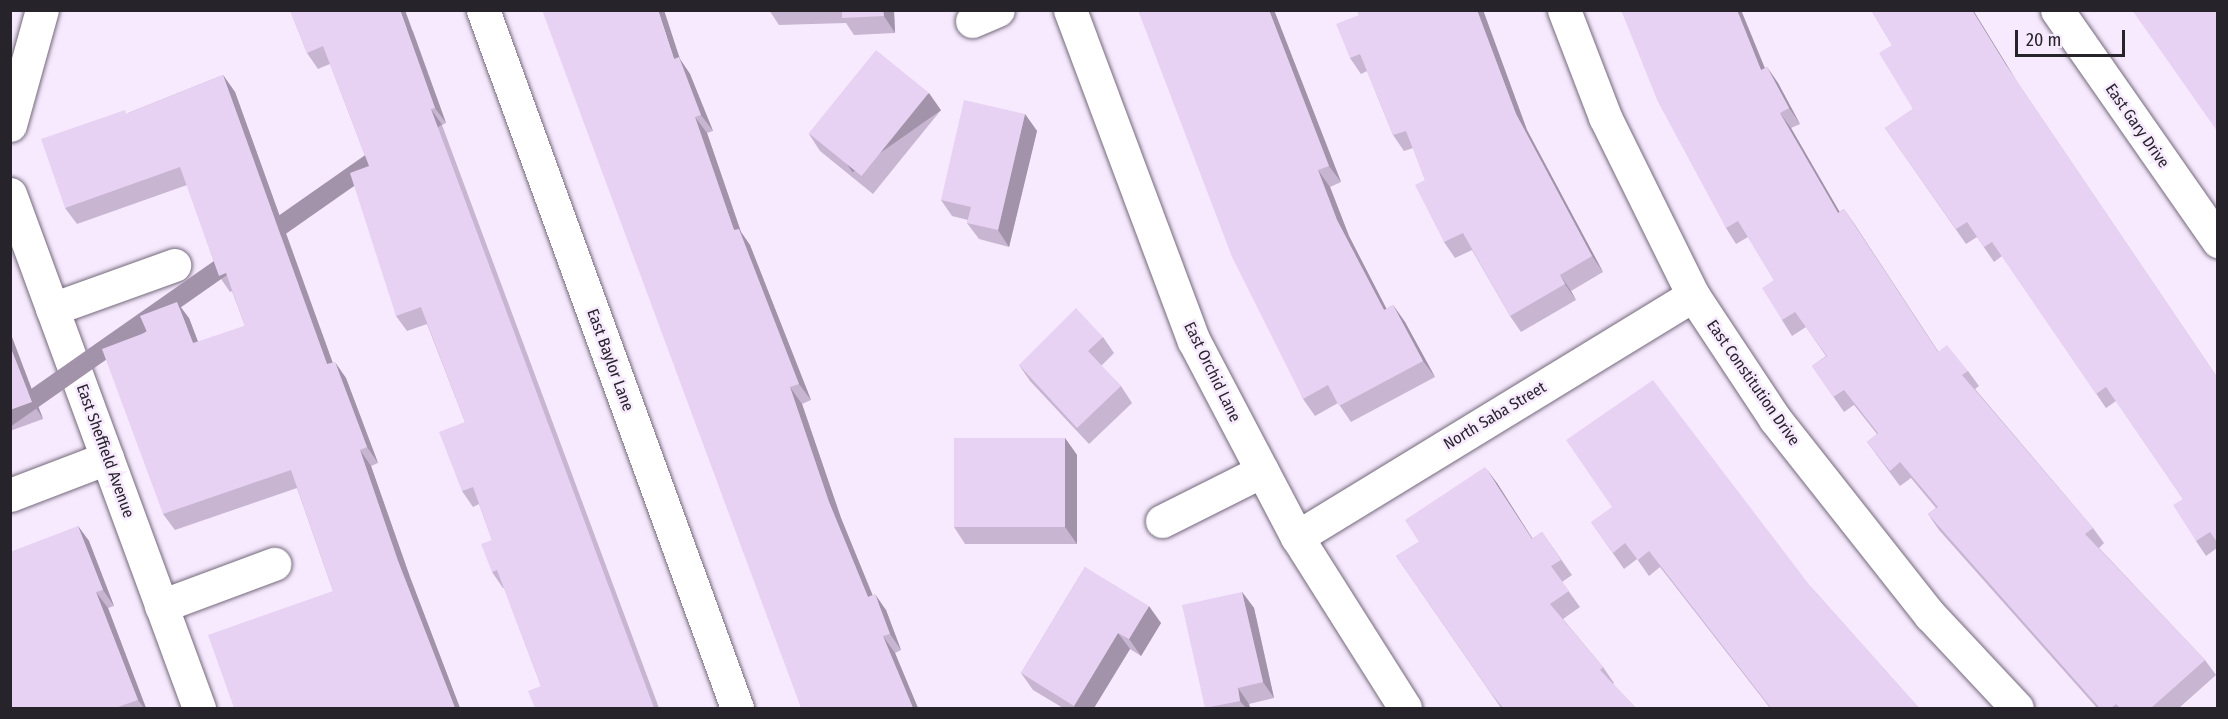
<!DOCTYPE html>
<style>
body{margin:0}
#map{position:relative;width:2228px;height:719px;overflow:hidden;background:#f7eafe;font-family:"Fira Sans Condensed",sans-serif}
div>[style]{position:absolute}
.roads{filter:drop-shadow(0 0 2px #74697b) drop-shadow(0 0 2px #74697b)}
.minor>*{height:33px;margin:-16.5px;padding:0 16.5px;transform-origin:16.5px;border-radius:16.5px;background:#fff}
.wall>*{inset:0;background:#c8b5d2}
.shaded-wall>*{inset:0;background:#a293ab;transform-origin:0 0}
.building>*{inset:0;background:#e8d2f4;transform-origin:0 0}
span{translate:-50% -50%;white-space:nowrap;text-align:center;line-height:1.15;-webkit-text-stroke:5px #f7eafe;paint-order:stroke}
.street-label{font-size:16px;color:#27232a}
.frame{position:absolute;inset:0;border:12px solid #27232a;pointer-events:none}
.scale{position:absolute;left:2015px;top:30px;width:110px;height:27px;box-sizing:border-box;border:3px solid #27232a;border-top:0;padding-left:8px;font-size:18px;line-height:21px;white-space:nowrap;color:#27232a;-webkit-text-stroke:4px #f7eafe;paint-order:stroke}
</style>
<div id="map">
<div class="roads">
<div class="minor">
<div style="left:483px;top:10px;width:743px;rotate:70deg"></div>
<div style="left:1070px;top:10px;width:353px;rotate:69.5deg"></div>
<div style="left:1194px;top:341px;width:221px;rotate:62.3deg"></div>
<div style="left:1297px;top:537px;width:202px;rotate:57.7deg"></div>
<div style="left:1564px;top:10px;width:115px;rotate:69deg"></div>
<div style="left:1605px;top:117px;width:199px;rotate:63.7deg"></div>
<div style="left:1693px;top:295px;width:149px;rotate:56.5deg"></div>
<div style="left:1775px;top:419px;width:250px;rotate:51.7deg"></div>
<div style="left:1930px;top:615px;width:127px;rotate:46.9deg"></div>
<div style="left:2057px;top:10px;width:282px;rotate:55.1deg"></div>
<div style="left:972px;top:21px;width:28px;rotate:-23deg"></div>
<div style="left:10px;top:125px;width:119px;rotate:-74.5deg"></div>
<div style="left:10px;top:194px;width:548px;rotate:69.81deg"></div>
<div style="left:52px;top:309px;width:130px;rotate:-19.8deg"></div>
<div style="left:10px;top:495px;width:104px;rotate:-20.9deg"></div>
<div style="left:1162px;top:521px;width:112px;rotate:-26.6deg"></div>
<div style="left:1297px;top:537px;width:464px;rotate:-31.4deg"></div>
<div style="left:161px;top:606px;width:121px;rotate:-20.4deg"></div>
</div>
</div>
<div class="wall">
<div style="clip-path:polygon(290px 10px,413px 31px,446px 123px,442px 125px,659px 708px,535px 708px,541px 686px,504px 588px,503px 588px,492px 572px,492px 540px,479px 504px,473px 507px,462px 491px,465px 422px,427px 324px,407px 331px,396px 316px,369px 166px,330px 64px,318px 69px,307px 53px)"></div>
<div style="clip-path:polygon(769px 10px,894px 10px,895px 33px,854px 35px,846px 23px,779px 25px)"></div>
<div style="clip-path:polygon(1138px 10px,1274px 10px,1341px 182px,1330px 187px,1349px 236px,1386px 309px,1393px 305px,1405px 322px,1435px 377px,1351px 422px,1338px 403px,1315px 416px,1303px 399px)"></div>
<div style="clip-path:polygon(1357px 10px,1483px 10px,1527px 130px,1603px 272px,1571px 291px,1576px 300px,1521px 332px,1510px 316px,1472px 250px,1455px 258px,1444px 242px,1425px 180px,1413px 148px,1404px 151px,1393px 135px,1367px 71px,1361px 74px,1350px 58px,1359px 15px)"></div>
<div style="clip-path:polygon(1621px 10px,1741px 10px,1765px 68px,1767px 67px,1778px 83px,1800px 124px,1791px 128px,1839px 212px,1844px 209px,1938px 352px,1968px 371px,1979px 386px,1975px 389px,2093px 528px,2104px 543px,2099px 548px,2205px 660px,2216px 675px,2179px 708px,2097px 708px,1939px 530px,1928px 514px,1936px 508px,1911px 478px,1900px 486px,1867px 442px,1877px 434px,1854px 405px,1844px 412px,1812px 366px,1826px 356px,1806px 327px,1792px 336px,1782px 320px,1774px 280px,1748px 237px,1736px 244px,1726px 228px)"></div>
<div style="clip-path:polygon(1871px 10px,1973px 10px,2016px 80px,2217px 377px,2217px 548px,2206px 556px,2196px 541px,2183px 499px,2116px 401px,2106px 408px,2002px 256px,1994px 262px,1977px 237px,1966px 244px,1885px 128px,1913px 109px,1892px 45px)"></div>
<div style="clip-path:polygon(680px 59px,690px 74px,713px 131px,707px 133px,741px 232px,750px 245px,811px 400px,802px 404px,841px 518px,872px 595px,886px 610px,901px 650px,895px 653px,918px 708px,801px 708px)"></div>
<div style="clip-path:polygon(223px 75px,235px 92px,332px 362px,346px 378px,378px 463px,371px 466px,410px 577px,460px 708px,234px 708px,333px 591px,297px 488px,175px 530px,163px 514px,189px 318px,198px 342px,245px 326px,232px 291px,230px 292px,219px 276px,187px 185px,77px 224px,65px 208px,128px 113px)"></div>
<div style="clip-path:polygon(941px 110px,873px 194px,820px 151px,809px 134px)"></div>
<div style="clip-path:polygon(1025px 114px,1037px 131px,1009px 247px,979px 239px,967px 223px,968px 220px,952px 216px,941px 200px)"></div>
<div style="clip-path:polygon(10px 332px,43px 419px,10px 431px)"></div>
<div style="clip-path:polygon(1103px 337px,1114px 353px,1101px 366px,1121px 386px,1132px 403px,1089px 444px,1030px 381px,1019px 365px)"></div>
<div style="clip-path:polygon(1065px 438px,1077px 455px,1077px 544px,965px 544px,954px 527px)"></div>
<div style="clip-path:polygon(1497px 483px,1532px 539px,1542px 532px,1572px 575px,1562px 582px,1580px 607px,1563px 619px,1603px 667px,1614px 683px,1613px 684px,1636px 708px,1501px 708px,1396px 556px,1419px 542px)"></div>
<div style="clip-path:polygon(1591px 522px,1811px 587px,1919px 708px,1770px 708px,1660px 567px,1649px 576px,1637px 559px,1624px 569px)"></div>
<div style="clip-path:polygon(78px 526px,89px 541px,114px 606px,108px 608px,146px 708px,10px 708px)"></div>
<div style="clip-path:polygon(1085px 567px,1161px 623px,1141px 656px,1130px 649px,1094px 708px,1063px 708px,1033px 690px,1021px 673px)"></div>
<div style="clip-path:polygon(1242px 592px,1254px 608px,1274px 698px,1249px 704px,1250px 708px,1206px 708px)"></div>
</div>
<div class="shaded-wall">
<div style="clip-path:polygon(400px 10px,405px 10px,446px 123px,435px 108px)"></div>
<div style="clip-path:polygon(658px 10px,664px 10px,680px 59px,690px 74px,713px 131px,701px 115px,674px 59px)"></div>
<div style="clip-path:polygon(883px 10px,894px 10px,895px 33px,884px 16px)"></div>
<div style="clip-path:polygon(1269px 10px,1274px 10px,1341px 182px,1329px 166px)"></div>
<div style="clip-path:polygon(1477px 10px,1483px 10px,1527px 130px,1603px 272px,1592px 256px,1516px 114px)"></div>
<div style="clip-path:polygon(1737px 10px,1741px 10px,1772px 86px,1761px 70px)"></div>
<div style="clip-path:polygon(1972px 10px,1973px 10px,2016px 80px,2006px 65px)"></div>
<div style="clip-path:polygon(1767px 67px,1778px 83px,1800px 124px,1789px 108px)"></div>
<div style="clip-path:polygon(223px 75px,235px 92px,339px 380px,327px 364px)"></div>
<div style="left:929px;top:93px;width:21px;height:108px;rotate:55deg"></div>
<div style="left:431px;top:109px;width:19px;height:639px;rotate:55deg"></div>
<div style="clip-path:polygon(1780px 113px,1791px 128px,1849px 228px,1838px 213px)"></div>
<div style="clip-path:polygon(1025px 114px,1037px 131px,1009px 247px,998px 230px)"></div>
<div style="clip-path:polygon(695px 117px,707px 133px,741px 232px,750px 245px,811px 400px,799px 384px,734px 230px)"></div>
<div style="clip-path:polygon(1318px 170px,1330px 187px,1349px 236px,1396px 327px,1384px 310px,1337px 220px)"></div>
<div style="clip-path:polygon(1844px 209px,1855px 225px,1949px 368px,1938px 352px)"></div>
<div style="clip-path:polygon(1560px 275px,1571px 291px,1576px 300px,1565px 284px)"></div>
<div style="clip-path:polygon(177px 302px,189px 318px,205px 360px,193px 343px)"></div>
<div style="clip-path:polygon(1393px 305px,1405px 322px,1435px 377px,1423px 361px)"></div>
<div style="clip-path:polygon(10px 332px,43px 419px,32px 402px,10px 346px)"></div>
<div style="clip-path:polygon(335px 362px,346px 378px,378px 463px,367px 447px)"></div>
<div style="clip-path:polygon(790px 387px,802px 404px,841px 518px,880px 613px,868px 597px,829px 502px)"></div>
<div style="clip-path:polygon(1065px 438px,1077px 455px,1077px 544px,1065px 527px)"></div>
<div style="clip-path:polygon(360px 450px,371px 466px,410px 577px,460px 708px,455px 708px,398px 561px)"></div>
<div style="clip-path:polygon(1485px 467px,1497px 483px,1543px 555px,1532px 539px)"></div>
<div style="clip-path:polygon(78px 526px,89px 541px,114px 606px,103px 590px)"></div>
<div style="clip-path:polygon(96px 592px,108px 608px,146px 708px,144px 708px,138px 700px)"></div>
<div style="clip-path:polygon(1242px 592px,1254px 608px,1274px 698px,1263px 682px)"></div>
<div style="clip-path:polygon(875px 594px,886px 610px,901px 650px,890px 634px)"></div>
<div style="clip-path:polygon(1149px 606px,1161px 623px,1141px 656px,1129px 639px)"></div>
<div style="clip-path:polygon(1118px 633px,1130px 649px,1094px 708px,1076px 708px,1074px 706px)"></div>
<div style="clip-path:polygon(883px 636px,895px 653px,918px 708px,913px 708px)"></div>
<div style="clip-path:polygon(1238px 688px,1249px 704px,1250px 708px,1246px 708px,1240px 701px)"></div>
</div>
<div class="building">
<div style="clip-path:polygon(290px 10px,400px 10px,435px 108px,431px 109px,654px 708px,535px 708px,528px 691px,541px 686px,497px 570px,492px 572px,481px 544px,492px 540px,473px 487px,462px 491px,439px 432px,465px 422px,421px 307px,396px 316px,350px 173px,369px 166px,323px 46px,307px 53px)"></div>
<div style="clip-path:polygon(542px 10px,658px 10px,674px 59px,679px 57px,701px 115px,695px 117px,734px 230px,739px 229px,799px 384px,790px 387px,829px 502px,868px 597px,875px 594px,890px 634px,883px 636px,913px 708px,801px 708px)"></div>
<div style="clip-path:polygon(842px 10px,883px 10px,884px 16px,842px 18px)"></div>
<div style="clip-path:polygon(1138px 10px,1269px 10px,1329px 166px,1318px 170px,1337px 220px,1384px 310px,1393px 305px,1423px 361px,1339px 406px,1328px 385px,1303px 399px,1232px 257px)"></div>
<div style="clip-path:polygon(1357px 10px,1477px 10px,1516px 114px,1592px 256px,1560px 275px,1565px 284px,1510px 316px,1463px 233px,1444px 242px,1415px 185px,1425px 180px,1406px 131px,1393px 135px,1360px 54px,1350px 58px,1336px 24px,1359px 15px)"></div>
<div style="clip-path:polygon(1621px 10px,1737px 10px,1761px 70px,1767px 67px,1789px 108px,1780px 113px,1838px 213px,1844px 209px,1938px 352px,1947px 345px,1968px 371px,1962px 375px,2093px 528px,2085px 534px,2205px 660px,2151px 708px,2120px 708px,2116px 704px,2111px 708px,2100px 708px,1928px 514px,1938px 507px,1900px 462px,1890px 471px,1867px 442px,1878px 433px,1844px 390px,1833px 397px,1812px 366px,1827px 356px,1795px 312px,1782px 320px,1762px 288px,1774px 280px,1738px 221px,1726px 228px,1658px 102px)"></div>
<div style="clip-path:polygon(1871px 10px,1972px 10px,2006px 65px,2217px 377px,2217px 542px,2210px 532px,2196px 541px,2173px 505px,2183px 499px,2106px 387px,2096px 394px,1992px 242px,1984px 247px,1967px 222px,1956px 229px,1885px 128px,1913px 109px,1879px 53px,1892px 45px)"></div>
<div style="clip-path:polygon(2132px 10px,2217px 10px,2217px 131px)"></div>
<div style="left:876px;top:50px;width:68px;height:107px;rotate:39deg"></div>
<div style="clip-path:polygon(223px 75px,327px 364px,335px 362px,367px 447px,360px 450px,398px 561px,455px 708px,234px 708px,208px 635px,333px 591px,291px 470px,163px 514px,102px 349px,147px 332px,140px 316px,177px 302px,193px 343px,245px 326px,226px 273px,219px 276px,180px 167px,65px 208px,41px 139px,125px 110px,126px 114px)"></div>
<div style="clip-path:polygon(964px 100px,1025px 114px,998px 230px,967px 223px,971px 207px,941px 200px)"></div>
<div style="clip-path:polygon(1076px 308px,1103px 337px,1088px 351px,1121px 386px,1077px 428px,1019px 365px)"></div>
<div style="clip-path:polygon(10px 346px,32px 402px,10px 410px)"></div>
<div style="clip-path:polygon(1653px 380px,1811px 587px,1919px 708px,1771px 708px,1649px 551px,1638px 560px,1625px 543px,1613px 553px,1591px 522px,1612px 507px,1566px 440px)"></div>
<div style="left:954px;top:438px;width:111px;height:89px"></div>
<div style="clip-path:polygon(1485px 467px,1532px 539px,1542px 532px,1561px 560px,1551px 566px,1569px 591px,1550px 604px,1603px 667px,1600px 670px,1636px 708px,1503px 708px,1491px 693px,1396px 556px,1419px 542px,1405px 520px)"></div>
<div style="clip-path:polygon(78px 526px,103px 590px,96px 592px,138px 700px,115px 708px,10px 708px,10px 552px)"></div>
<div style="clip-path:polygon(1085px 567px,1149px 606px,1129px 639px,1118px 633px,1074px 706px,1021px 673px)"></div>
<div style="clip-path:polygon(1242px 592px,1263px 682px,1238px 688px,1240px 701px,1205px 708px,1182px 605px)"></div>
</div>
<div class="street-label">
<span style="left:2137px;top:126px;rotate:55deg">East Gary Drive</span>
<span style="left:610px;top:360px;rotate:70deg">East Baylor Lane</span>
<span style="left:1212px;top:372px;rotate:64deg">East Orchid Lane</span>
<span style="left:1753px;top:383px;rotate:55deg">East Constitution Drive</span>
<span style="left:1495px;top:416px;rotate:-31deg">North Saba Street</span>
<span style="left:105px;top:451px;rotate:70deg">East Sheffield Avenue</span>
</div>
<div class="frame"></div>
<div class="scale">20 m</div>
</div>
